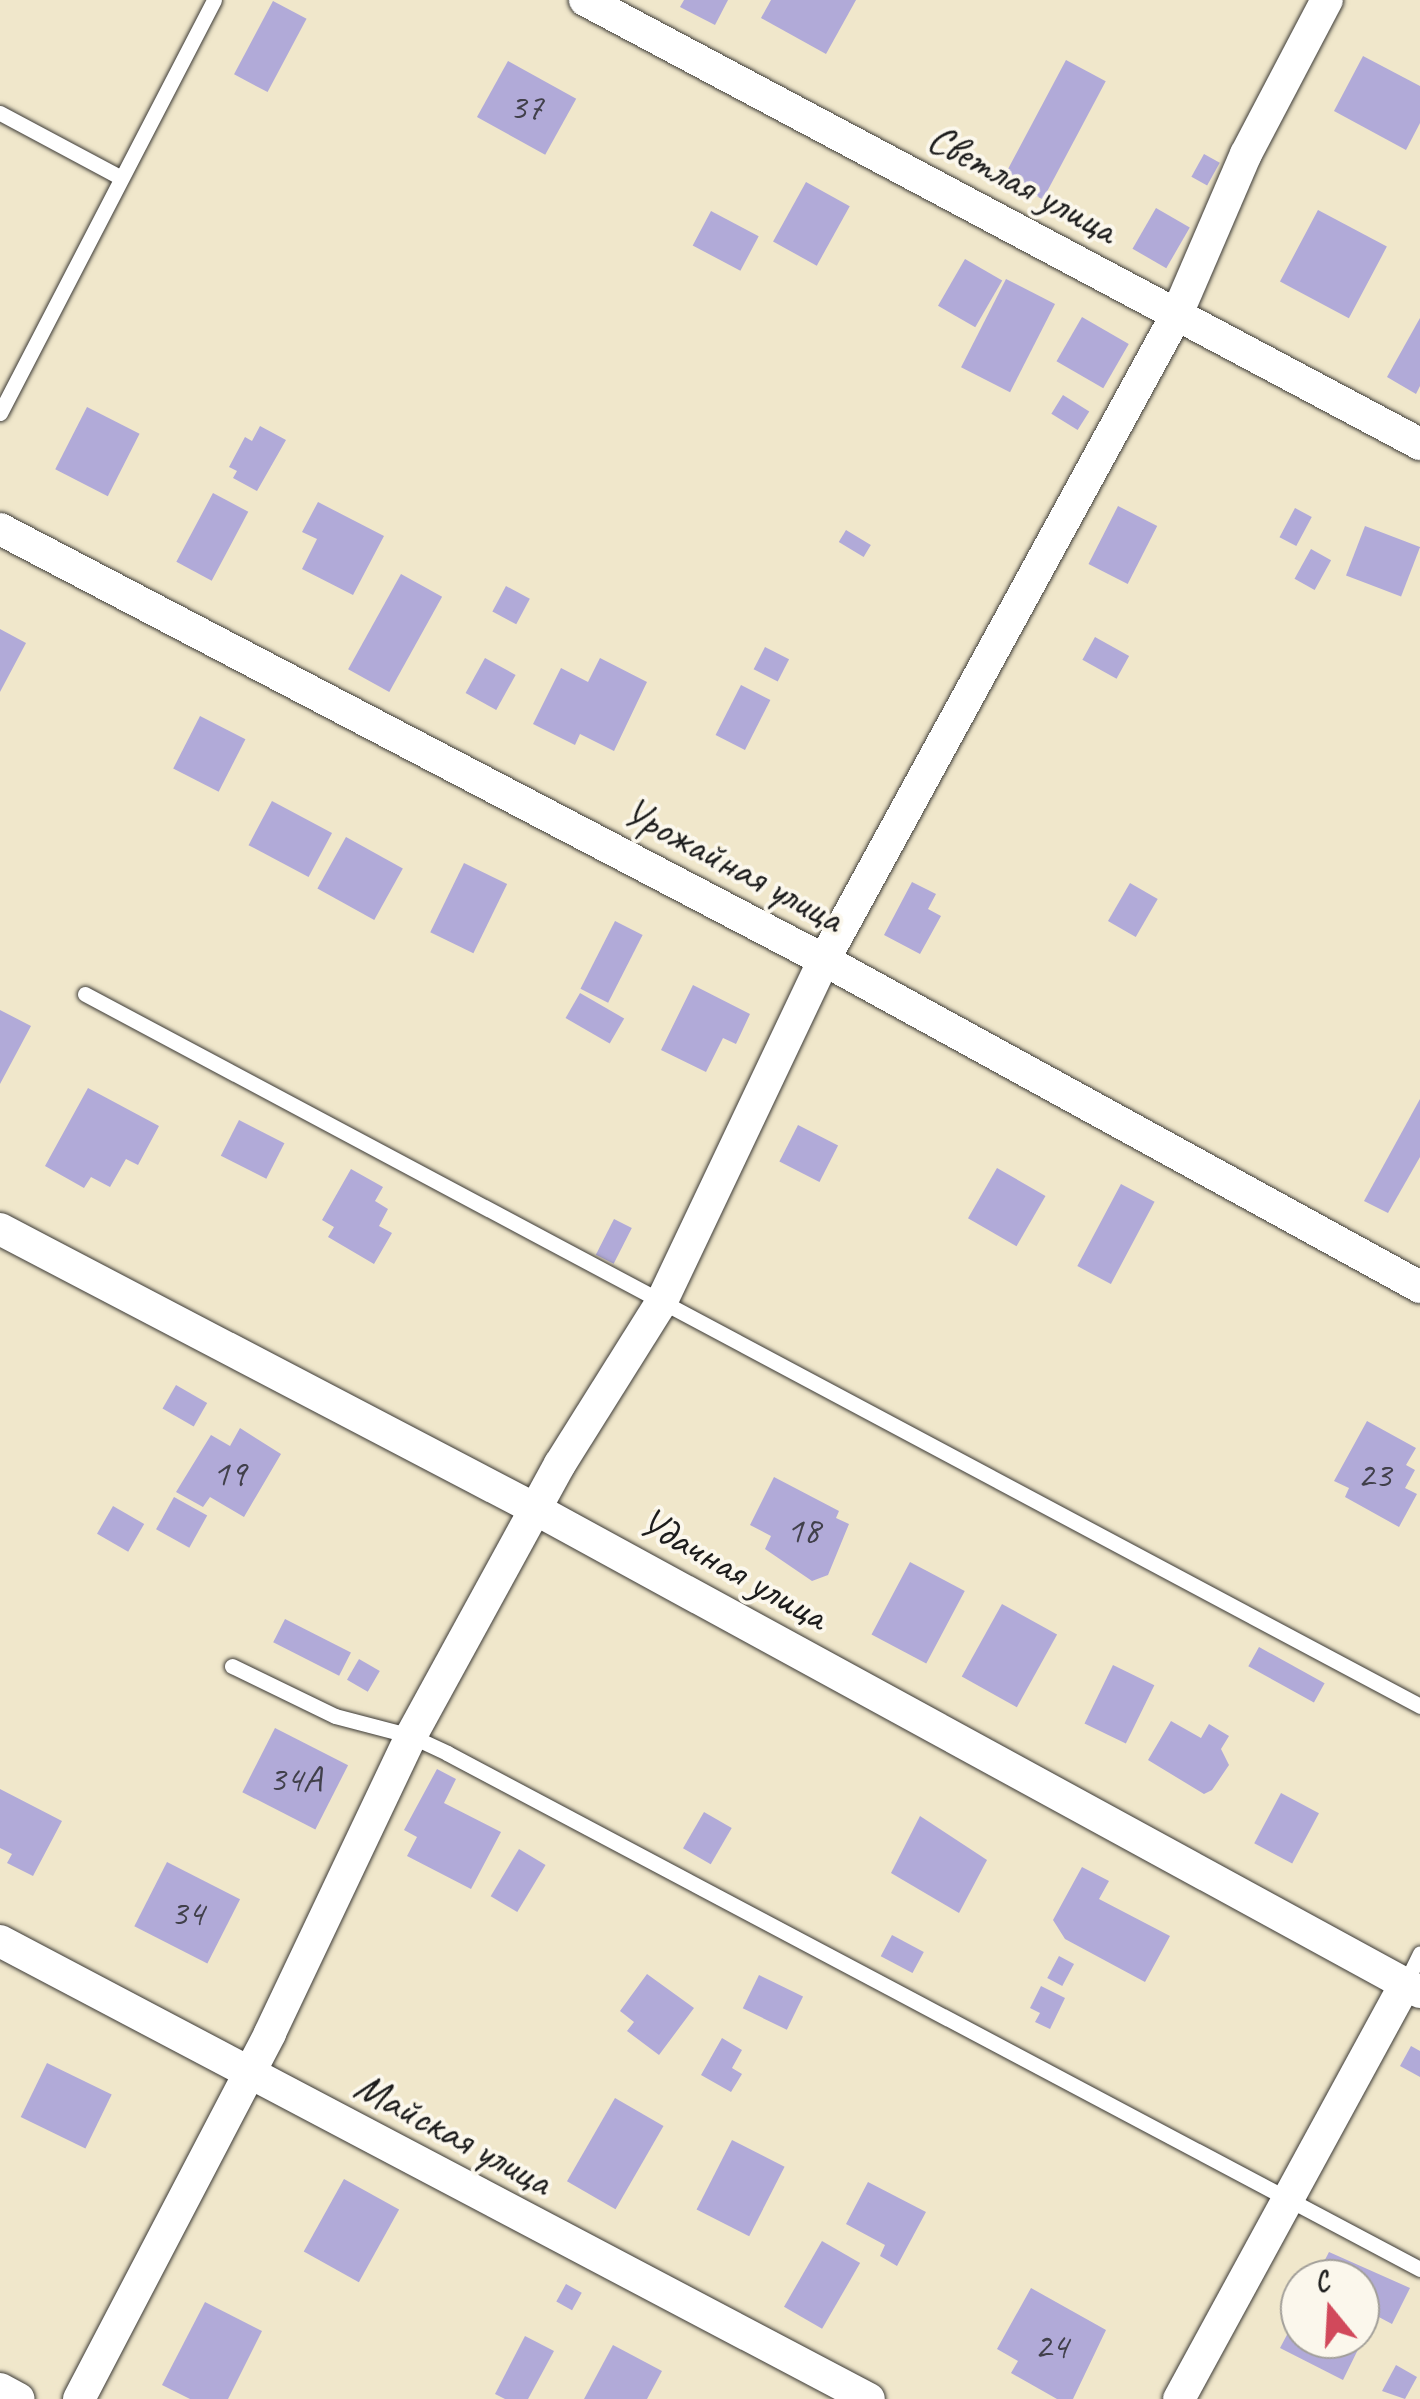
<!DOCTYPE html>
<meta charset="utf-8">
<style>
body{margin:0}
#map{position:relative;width:1420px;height:2399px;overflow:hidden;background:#f0e7cb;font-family:Caveat,sans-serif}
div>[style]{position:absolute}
.building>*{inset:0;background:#b1aad8;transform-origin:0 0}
.roads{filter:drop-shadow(0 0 2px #3c3a36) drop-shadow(0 0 2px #3c3a36)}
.service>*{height:15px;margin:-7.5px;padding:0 7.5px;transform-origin:7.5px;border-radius:7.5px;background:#fff}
.minor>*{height:32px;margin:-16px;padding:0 16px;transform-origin:16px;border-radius:16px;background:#fff}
span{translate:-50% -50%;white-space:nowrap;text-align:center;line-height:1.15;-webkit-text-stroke:8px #fbf7ec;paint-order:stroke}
.number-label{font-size:38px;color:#41404b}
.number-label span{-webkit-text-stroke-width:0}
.street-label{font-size:42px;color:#1c1c1c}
.north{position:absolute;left:1280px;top:2259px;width:100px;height:100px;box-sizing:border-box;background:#fbf7ec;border:2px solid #a29f99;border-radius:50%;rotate:342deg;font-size:28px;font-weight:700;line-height:40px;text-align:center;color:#1c1c1c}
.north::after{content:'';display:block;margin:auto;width:35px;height:45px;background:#d1495b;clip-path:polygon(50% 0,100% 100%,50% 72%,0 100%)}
</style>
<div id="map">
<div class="building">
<div style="clip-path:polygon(684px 0,728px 0,715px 25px,680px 7px)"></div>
<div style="clip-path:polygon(771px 0,856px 0,826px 54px,761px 18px)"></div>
<div style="left:273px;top:1px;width:38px;height:83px;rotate:28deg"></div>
<div style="clip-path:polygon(1363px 56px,1420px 86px,1420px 123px,1406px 150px,1334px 111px)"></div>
<div style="left:1066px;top:60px;width:45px;height:134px;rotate:28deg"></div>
<div style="left:508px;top:61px;width:78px;height:64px;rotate:29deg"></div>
<div style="left:1204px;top:154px;width:18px;height:26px;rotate:29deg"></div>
<div style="left:806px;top:182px;width:50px;height:68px;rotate:29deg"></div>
<div style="left:1156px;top:208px;width:39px;height:47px;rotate:30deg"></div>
<div style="left:1318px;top:210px;width:78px;height:81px;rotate:28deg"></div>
<div style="left:711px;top:211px;width:54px;height:39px;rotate:28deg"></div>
<div style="left:965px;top:259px;width:43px;height:54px;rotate:30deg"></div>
<div style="left:1006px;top:279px;width:55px;height:99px;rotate:27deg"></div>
<div style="left:1082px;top:317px;width:54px;height:51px;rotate:30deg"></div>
<div style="clip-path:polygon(1420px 318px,1420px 386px,1416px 394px,1387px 377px)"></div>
<div style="left:1063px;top:395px;width:31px;height:22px;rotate:32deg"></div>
<div style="left:87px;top:407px;width:59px;height:70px;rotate:27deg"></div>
<div style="clip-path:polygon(260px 426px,286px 440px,257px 491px,233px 478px,237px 471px,229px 467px,245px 437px,252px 441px)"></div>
<div style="left:213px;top:493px;width:40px;height:78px;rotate:28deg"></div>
<div style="clip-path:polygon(318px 502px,384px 536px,353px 595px,302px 569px,317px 539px,302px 532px)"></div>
<div style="left:1118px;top:506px;width:44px;height:65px;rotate:27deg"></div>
<div style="left:1295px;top:508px;width:19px;height:33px;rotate:28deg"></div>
<div style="left:1365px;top:526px;width:59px;height:53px;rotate:21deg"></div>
<div style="left:846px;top:530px;width:29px;height:14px;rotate:31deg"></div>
<div style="left:1311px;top:549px;width:23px;height:34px;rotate:29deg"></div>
<div style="left:401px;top:574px;width:47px;height:109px;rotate:29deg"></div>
<div style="left:506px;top:586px;width:27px;height:29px;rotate:28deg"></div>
<div style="clip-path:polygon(0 629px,26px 643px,0 692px)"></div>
<div style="left:1095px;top:637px;width:39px;height:26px;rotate:29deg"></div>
<div style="left:765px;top:647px;width:27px;height:25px;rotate:27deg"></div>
<div style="left:485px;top:658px;width:35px;height:40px;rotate:29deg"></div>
<div style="clip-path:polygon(600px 658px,647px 682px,614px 751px,580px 734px,575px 745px,533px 724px,561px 668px,588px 682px)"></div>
<div style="left:741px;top:685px;width:33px;height:56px;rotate:27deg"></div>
<div style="left:200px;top:716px;width:51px;height:59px;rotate:27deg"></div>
<div style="left:272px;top:801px;width:68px;height:50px;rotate:28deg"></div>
<div style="left:346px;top:837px;width:65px;height:59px;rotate:29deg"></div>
<div style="left:464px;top:863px;width:48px;height:77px;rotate:26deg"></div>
<div style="clip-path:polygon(912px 882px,936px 894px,928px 909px,941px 916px,920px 954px,884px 935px)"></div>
<div style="left:1130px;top:883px;width:32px;height:44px;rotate:30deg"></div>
<div style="left:615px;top:921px;width:31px;height:76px;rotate:27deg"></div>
<div style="clip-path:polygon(693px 985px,750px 1014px,736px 1044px,723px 1038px,706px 1072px,661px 1050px)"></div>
<div style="left:580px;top:993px;width:51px;height:29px;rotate:30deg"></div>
<div style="clip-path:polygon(0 1010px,31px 1026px,0 1084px)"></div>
<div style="clip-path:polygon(88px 1088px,159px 1126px,138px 1165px,126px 1159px,110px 1187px,91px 1177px,84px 1188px,45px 1166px)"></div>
<div style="clip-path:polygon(1420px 1099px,1420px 1157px,1388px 1213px,1364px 1201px)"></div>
<div style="left:239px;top:1120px;width:51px;height:40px;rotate:27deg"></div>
<div style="left:798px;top:1125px;width:45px;height:41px;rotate:27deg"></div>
<div style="left:997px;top:1168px;width:56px;height:58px;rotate:30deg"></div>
<div style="clip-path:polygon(351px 1169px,383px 1187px,375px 1201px,388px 1209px,379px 1226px,392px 1233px,374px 1264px,328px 1237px,334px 1227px,322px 1220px)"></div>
<div style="left:1121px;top:1184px;width:38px;height:93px;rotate:28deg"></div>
<div style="left:614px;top:1219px;width:20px;height:40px;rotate:27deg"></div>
<div style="left:176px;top:1385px;width:36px;height:27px;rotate:30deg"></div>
<div style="clip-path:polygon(1367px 1421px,1416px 1448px,1406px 1465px,1415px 1470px,1405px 1488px,1417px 1494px,1399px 1527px,1345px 1497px,1349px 1488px,1334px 1481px)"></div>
<div style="clip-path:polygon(240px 1428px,281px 1454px,244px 1517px,210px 1497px,203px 1507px,176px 1492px,211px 1435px,230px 1446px)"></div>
<div style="clip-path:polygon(774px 1477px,839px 1511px,836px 1518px,849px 1524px,828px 1575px,812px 1581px,765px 1549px,771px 1536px,750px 1525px)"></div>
<div style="left:174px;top:1497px;width:38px;height:37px;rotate:29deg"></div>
<div style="left:113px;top:1506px;width:36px;height:32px;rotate:30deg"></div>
<div style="left:910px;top:1562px;width:62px;height:82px;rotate:28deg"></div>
<div style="left:1002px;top:1604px;width:63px;height:83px;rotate:29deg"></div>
<div style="left:285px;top:1619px;width:74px;height:26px;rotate:27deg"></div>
<div style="left:1259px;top:1647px;width:75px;height:22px;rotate:29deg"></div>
<div style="left:359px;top:1659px;width:24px;height:24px;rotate:30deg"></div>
<div style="left:1113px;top:1665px;width:46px;height:65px;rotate:26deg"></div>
<div style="clip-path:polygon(1171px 1721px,1201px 1738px,1209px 1724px,1229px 1736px,1221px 1749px,1229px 1765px,1212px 1790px,1204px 1794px,1148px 1760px)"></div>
<div style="left:275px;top:1728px;width:82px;height:72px;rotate:27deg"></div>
<div style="clip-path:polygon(437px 1769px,456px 1779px,444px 1803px,501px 1832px,471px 1889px,407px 1856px,417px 1837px,404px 1830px)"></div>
<div style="clip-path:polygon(0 1789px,62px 1821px,33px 1876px,7px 1863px,12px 1854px,0 1848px)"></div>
<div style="left:1281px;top:1793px;width:43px;height:57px;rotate:28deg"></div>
<div style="left:704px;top:1812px;width:32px;height:42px;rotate:30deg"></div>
<div style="clip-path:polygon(920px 1816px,987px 1860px,959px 1913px,891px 1873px)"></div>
<div style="left:519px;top:1849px;width:31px;height:55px;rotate:31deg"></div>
<div style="left:167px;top:1862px;width:82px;height:72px;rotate:27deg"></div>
<div style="clip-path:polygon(1082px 1867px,1109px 1881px,1099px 1899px,1170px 1936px,1145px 1982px,1065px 1939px,1053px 1920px)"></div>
<div style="left:892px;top:1935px;width:36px;height:24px;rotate:28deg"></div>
<div style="left:1059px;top:1956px;width:17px;height:25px;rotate:28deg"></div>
<div style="clip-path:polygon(647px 1974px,694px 2008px,659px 2055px,627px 2031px,634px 2022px,620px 2011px)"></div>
<div style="left:759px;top:1975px;width:49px;height:37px;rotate:26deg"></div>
<div style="clip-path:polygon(1041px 1986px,1065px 1998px,1050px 2029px,1035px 2022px,1040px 2013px,1030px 2008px)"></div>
<div style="clip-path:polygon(722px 2038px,742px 2050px,732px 2068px,742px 2074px,731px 2092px,701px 2075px)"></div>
<div style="clip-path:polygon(1411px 2046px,1420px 2051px,1420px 2077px,1400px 2066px)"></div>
<div style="left:47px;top:2063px;width:72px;height:60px;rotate:26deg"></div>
<div style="left:615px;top:2098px;width:56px;height:96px;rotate:30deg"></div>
<div style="left:732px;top:2140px;width:59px;height:78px;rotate:27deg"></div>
<div style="left:344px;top:2179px;width:63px;height:83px;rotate:29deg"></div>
<div style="clip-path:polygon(868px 2182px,926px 2212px,897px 2266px,880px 2256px,885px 2245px,846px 2224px)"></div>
<div style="left:822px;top:2241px;width:44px;height:76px;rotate:30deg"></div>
<div style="clip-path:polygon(1329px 2252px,1410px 2288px,1392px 2324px,1375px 2315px,1343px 2380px,1280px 2348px,1300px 2310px,1300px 2339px,1360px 2339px,1360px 2279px,1315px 2279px)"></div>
<div style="left:566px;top:2284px;width:18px;height:20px;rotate:29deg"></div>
<div style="clip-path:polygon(1031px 2288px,1106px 2330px,1073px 2399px,1057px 2399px,1011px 2373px,1018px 2361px,997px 2349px)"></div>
<div style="clip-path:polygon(205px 2302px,262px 2331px,228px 2399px,190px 2399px,162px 2385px)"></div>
<div style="clip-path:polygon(525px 2336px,554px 2351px,528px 2399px,505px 2399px,495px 2394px)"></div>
<div style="clip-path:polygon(613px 2345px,662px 2371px,647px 2399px,584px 2399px)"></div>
<div style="clip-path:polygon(1396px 2365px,1417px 2377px,1405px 2399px,1382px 2391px)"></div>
</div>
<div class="roads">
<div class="service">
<div style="left:0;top:113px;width:136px;rotate:28.1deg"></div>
<div style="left:0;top:413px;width:465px;rotate:-62.6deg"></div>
<div style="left:85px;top:994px;width:1513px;rotate:28.07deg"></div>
<div style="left:232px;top:1666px;width:114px;rotate:25.9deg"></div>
<div style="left:335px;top:1716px;width:79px;rotate:14.7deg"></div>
<div style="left:411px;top:1736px;width:40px;rotate:25deg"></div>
<div style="left:447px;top:1753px;width:1101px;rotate:27.94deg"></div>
<div style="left:1405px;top:1984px;width:34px;rotate:-64deg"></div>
</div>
<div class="minor">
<div style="left:585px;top:0;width:946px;rotate:28deg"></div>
<div style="left:0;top:529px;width:930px;rotate:27.61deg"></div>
<div style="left:824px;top:960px;width:680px;rotate:28.75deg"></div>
<div style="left:0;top:1229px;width:606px;rotate:27.62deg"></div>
<div style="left:537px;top:1510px;width:1006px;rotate:28.63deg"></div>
<div style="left:0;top:1941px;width:982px;rotate:27.79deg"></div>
<div style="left:0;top:2389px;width:21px;rotate:28deg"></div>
<div style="left:79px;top:2399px;width:413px;rotate:-62.4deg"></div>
<div style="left:270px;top:2033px;width:329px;rotate:-64.6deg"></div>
<div style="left:411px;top:1736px;width:310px;rotate:-61.3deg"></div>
<div style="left:560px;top:1464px;width:190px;rotate:-57.9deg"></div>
<div style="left:661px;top:1303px;width:380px;rotate:-64.6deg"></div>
<div style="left:824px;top:960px;width:736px;rotate:-61.35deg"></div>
<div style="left:1177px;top:314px;width:174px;rotate:-66.7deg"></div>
<div style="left:1246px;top:154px;width:174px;rotate:-62.3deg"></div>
<div style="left:1179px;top:2399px;width:473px;rotate:-61.4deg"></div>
</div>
</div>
<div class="number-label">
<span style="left:526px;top:107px">37</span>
<span style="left:229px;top:1473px">19</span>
<span style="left:1374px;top:1475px">23</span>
<span style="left:803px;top:1530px">18</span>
<span style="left:295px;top:1779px">34А</span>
<span style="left:187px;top:1913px">34</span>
<span style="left:1051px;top:2346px">24</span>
</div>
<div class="street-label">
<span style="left:1022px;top:184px;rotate:28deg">Светлая улица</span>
<span style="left:733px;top:865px;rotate:28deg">Урожайная улица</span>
<span style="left:733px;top:1569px;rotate:29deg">Удачная улица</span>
<span style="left:453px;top:2134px;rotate:28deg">Майская улица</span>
</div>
<div class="north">С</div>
</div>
